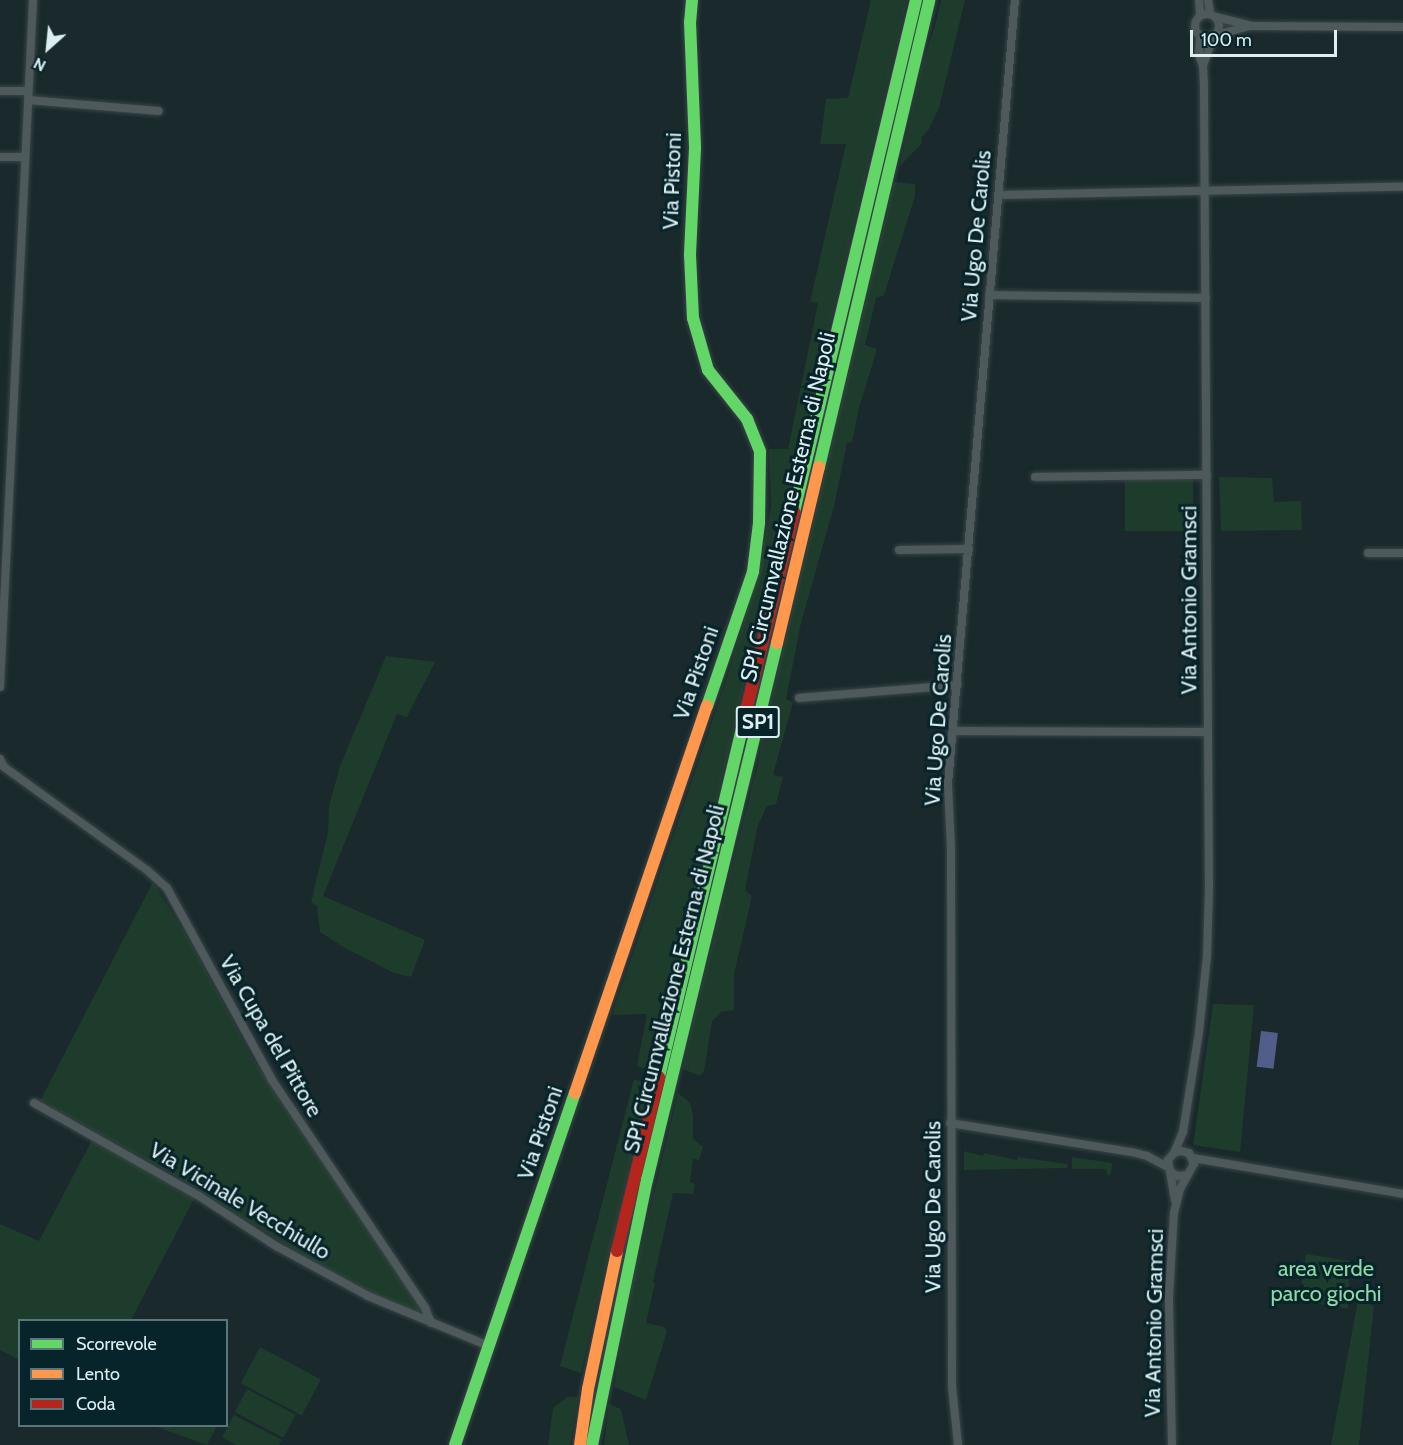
<!DOCTYPE html>
<style>
body{margin:0}
#map{position:relative;width:1403px;height:1445px;overflow:hidden;background:#19292c;font-family:Cabin,sans-serif}
div>[style]{position:absolute}
.green>*{inset:0;background:#1e3c2b;transform-origin:0 0}
.water>*{inset:0;background:#515e89;transform-origin:0 0}
.roads{filter:drop-shadow(0 0 2px #394548) drop-shadow(0 0 2px #394548)}
.street>*{height:8px;margin:-4px;padding:0 4px;transform-origin:4px;border-radius:4px;background:#4e595b}
.street>.ring{margin:-4px;padding:0;box-sizing:content-box;background:none;border:8px solid #4e595b;border-radius:50%}
.fast>*{height:12px;margin:-6px;padding:0 6px;transform-origin:6px;border-radius:6px;background:#63d668}
.slow>*{height:12px;margin:-6px;padding:0 6px;transform-origin:6px;border-radius:6px;background:#ff974d}
.jam>*{height:12px;margin:-6px;padding:0 6px;transform-origin:6px;border-radius:6px;background:#b3261e}
span{translate:-50% -50%;white-space:nowrap;text-align:center;line-height:1.15;-webkit-text-stroke:6px #06242a;paint-order:stroke}
.shield-label span{padding:2px 4px;background:#06242a;border:2px solid;border-radius:4px;-webkit-text-stroke-width:0}
.shield-label{font-size:21px;color:#ddeef1;font-weight:700}
.street-label{font-size:22px;color:#ddeef1}
.park-label{font-size:22px;color:#8cdaa6}
.legend{position:absolute;left:18px;top:1319px;width:210px;height:108px;box-sizing:border-box;background:#06242a;border:2px solid #5c757a;margin:0;padding:8px 10px;list-style:none;font-size:18px;color:#ddeef1}
.legend li{display:flex;align-items:center;gap:12px;height:30px}
.legend b{width:30px;border:2px solid #5c757a}
.north{position:absolute;left:18px;top:18px;width:60px;height:60px;-webkit-text-stroke:4px #06242a;paint-order:stroke;rotate:207deg;font-size:16px;font-weight:700;line-height:24px;text-align:center;color:#ddeef1}
.north::after{content:'';display:block;margin:auto;width:21px;height:27px;background:#ddeef1;clip-path:polygon(50% 0,100% 100%,50% 72%,0 100%)}
.scale{position:absolute;left:1190px;top:30px;width:147px;height:27px;box-sizing:border-box;border:3px solid #ddeef1;border-top:0;padding-left:8px;font-size:18px;line-height:21px;white-space:nowrap;color:#ddeef1;-webkit-text-stroke:4px #06242a;paint-order:stroke}
</style>
<div id="map">
<div class="green">
<div style="clip-path:polygon(871px 0,907px 0,652px 1071px,637px 1066px,647px 1014px,612px 1015px,729px 672px,758px 573px,771px 507px,769px 449px,788px 449px,818px 303px,810px 302px,846px 144px,820px 144px,826px 99px,848px 98px)"></div>
<div style="clip-path:polygon(941px 0,965px 0,939px 108px,929px 129px,921px 138px,922px 143px,900px 166px,921px 69px,934px 29px)"></div>
<div style="clip-path:polygon(894px 182px,915px 184px,915px 196px,884px 295px,876px 298px,865px 345px,877px 349px,859px 408px,852px 442px,847px 443px,834px 506px,801px 623px,786px 699px,793px 702px,773px 775px,783px 777px,776px 804px,767px 806px,758px 825px,745px 890px,752px 896px,734px 974px,734px 1010px,721px 1012px,712px 1021px,704px 1071px,700px 1076px,683px 1069px,694px 1017px,758px 764px,763px 733px)"></div>
<div style="clip-path:polygon(1219px 477px,1272px 478px,1274px 502px,1301px 501px,1302px 530px,1221px 531px)"></div>
<div style="left:1125px;top:479px;width:68px;height:52px"></div>
<div style="clip-path:polygon(386px 656px,435px 662px,407px 717px,397px 714px,323px 896px,425px 940px,411px 977px,394px 973px,345px 948px,320px 932px,317px 906px,311px 902px,328px 832px,329px 806px,340px 766px)"></div>
<div style="clip-path:polygon(153px 882px,192px 945px,253px 1059px,420px 1307px,419px 1313px,389px 1302px,319px 1266px,176px 1176px,40px 1101px)"></div>
<div style="clip-path:polygon(1213px 1004px,1254px 1005px,1240px 1152px,1193px 1145px)"></div>
<div style="clip-path:polygon(634px 1079px,648px 1085px,581px 1373px,560px 1366px)"></div>
<div style="clip-path:polygon(678px 1093px,690px 1103px,693px 1115px,693px 1139px,703px 1147px,699px 1160px,693px 1159px,690px 1182px,695px 1184px,693px 1194px,673px 1193px,653px 1282px,655px 1283px,646px 1323px,664px 1327px,667px 1331px,646px 1400px,614px 1387px,631px 1289px)"></div>
<div style="clip-path:polygon(92px 1140px,195px 1197px,131px 1320px,20px 1320px,19px 1360px,0 1350px,0 1224px,39px 1241px)"></div>
<div style="clip-path:polygon(964px 1151px,983px 1156px,984px 1153px,1017px 1160px,1018px 1157px,1068px 1164px,1067px 1168px,964px 1170px)"></div>
<div style="clip-path:polygon(1072px 1157px,1112px 1163px,1111px 1173px,1108px 1176px,1106px 1169px,1072px 1169px)"></div>
<div style="clip-path:polygon(1306px 1254px,1350px 1261px,1348px 1309px,1299px 1300px)"></div>
<div style="clip-path:polygon(1358px 1300px,1374px 1306px,1359px 1445px,1331px 1445px)"></div>
<div style="left:260px;top:1347px;width:69px;height:41px;rotate:28deg"></div>
<div style="left:247px;top:1389px;width:55px;height:26px;rotate:28deg"></div>
<div style="clip-path:polygon(567px 1397px,578px 1397px,570px 1445px,548px 1445px,553px 1408px)"></div>
<div style="clip-path:polygon(609px 1404px,621px 1409px,629px 1445px,604px 1445px)"></div>
<div style="clip-path:polygon(234px 1415px,282px 1440px,279px 1445px,236px 1445px,222px 1437px)"></div>
<div style="clip-path:polygon(154px 1426px,217px 1426px,207px 1445px)"></div>
</div>
<div class="water">
<div style="left:1261px;top:1031px;width:17px;height:36px;rotate:7deg"></div>
</div>
<div class="roads">
<div class="street">
<div style="left:1199px;top:0;width:15px;rotate:86deg"></div>
<div style="left:1208px;top:0;width:13px;rotate:81deg"></div>
<div class="ring" style="left:1195px;top:14px;width:16px;height:16px"></div>
<div style="left:1216px;top:17px;width:36px;rotate:14deg"></div>
<div style="left:1251px;top:26px;width:152px;rotate:0.4deg"></div>
<div style="left:1216px;top:35px;width:35px;rotate:-15deg"></div>
<div style="left:1203px;top:66px;width:31px;rotate:-71deg"></div>
<div style="left:0;top:91px;width:28px"></div>
<div style="left:28px;top:100px;width:131px;rotate:4.8deg"></div>
<div style="left:0;top:157px;width:25px"></div>
<div style="left:1005px;top:195px;width:398px;rotate:-1.2deg"></div>
<div style="left:989px;top:295px;width:217px;rotate:0.8deg"></div>
<div style="left:1035px;top:477px;width:172px;rotate:-0.7deg"></div>
<div style="left:899px;top:550px;width:70px;rotate:-0.8deg"></div>
<div style="left:1368px;top:553px;width:35px"></div>
<div style="left:0;top:687px;width:688px;rotate:-87.25deg"></div>
<div style="left:799px;top:698px;width:159px;rotate:-4.7deg"></div>
<div style="left:953px;top:731px;width:254px;rotate:0.2deg"></div>
<div style="left:0;top:759px;width:9px;rotate:63deg"></div>
<div style="left:4px;top:767px;width:178px;rotate:35.8deg"></div>
<div style="left:148px;top:871px;width:25px;rotate:42deg"></div>
<div style="left:167px;top:888px;width:219px;rotate:61.3deg"></div>
<div style="left:272px;top:1080px;width:275px;rotate:56.1deg"></div>
<div style="left:425px;top:1308px;width:16px;rotate:68deg"></div>
<div style="left:34px;top:1103px;width:189px;rotate:29.4deg"></div>
<div style="left:199px;top:1196px;width:92px;rotate:33deg"></div>
<div style="left:276px;top:1246px;width:105px;rotate:28.5deg"></div>
<div style="left:368px;top:1296px;width:131px;rotate:22.5deg"></div>
<div style="left:950px;top:1123px;width:184px;rotate:9.1deg"></div>
<div style="left:1132px;top:1152px;width:16px;rotate:15deg"></div>
<div style="left:1147px;top:1156px;width:24px;rotate:28deg"></div>
<div style="left:1174px;top:1153px;width:23px;rotate:-67deg"></div>
<div style="left:1183px;top:1132px;width:101px;rotate:-80.9deg"></div>
<div style="left:1199px;top:1032px;width:76px;rotate:-84deg"></div>
<div style="left:1207px;top:956px;width:68px;rotate:-88.3deg"></div>
<div style="left:1209px;top:888px;width:803px;rotate:-90.36deg"></div>
<div style="left:1204px;top:85px;width:19px;rotate:-93deg"></div>
<div style="left:1203px;top:66px;width:12px;rotate:-110deg"></div>
<div style="left:1199px;top:55px;width:19px;rotate:-87deg"></div>
<div style="left:1193px;top:1158px;width:213px;rotate:9.7deg"></div>
<div style="left:1170px;top:1172px;width:29px;rotate:80deg"></div>
<div style="left:958px;top:1445px;width:59px;rotate:-95.8deg"></div>
<div style="left:952px;top:1386px;width:538px;rotate:-90.11deg"></div>
<div style="left:951px;top:848px;width:64px;rotate:-92.7deg"></div>
<div style="left:948px;top:784px;width:787px;rotate:-85.12deg"></div>
<div style="left:1172px;top:1445px;width:149px;rotate:-91.2deg"></div>
<div style="left:1169px;top:1296px;width:83px;rotate:-86.6deg"></div>
<div style="left:1174px;top:1213px;width:25px;rotate:-76deg"></div>
<div style="left:1180px;top:1189px;width:29px;rotate:-61deg"></div>
<div style="left:1194px;top:1164px;width:12px;rotate:-114deg"></div>
<div style="left:1189px;top:1153px;width:9px;rotate:-167deg"></div>
<div style="left:1180px;top:1151px;width:6px;rotate:162deg"></div>
<div style="left:1174px;top:1153px;width:9px;rotate:131deg"></div>
<div style="left:1168px;top:1160px;width:11px;rotate:80deg"></div>
<div style="left:1170px;top:1171px;width:9px;rotate:36deg"></div>
<div style="left:1177px;top:1176px;width:10px;rotate:-6deg"></div>
</div>
<div class="fast">
<div style="left:692px;top:0;width:22px;rotate:95deg"></div>
<div style="left:690px;top:22px;width:126px;rotate:87.7deg"></div>
<div style="left:695px;top:148px;width:107px;rotate:92.7deg"></div>
<div style="left:690px;top:255px;width:63px;rotate:87.3deg"></div>
<div style="left:693px;top:318px;width:54px;rotate:73.9deg"></div>
<div style="left:708px;top:370px;width:63px;rotate:51.5deg"></div>
<div style="left:747px;top:419px;width:35px;rotate:68deg"></div>
<div style="left:760px;top:452px;width:71px;rotate:90.8deg"></div>
<div style="left:759px;top:523px;width:49px;rotate:97deg"></div>
<div style="left:753px;top:572px;width:142px;rotate:108.9deg"></div>
<div style="left:819px;top:467px;width:480px;rotate:-76.7deg"></div>
<div style="left:794px;top:512px;width:526px;rotate:-76.6deg"></div>
<div style="left:659px;top:1077px;width:380px;rotate:-76.6deg"></div>
<div style="left:455px;top:1445px;width:372px;rotate:-71.2deg"></div>
<div style="left:592px;top:1445px;width:271px;rotate:-78.3deg"></div>
<div style="left:647px;top:1180px;width:553px;rotate:-76.39deg"></div>
</div>
<div class="slow">
<div style="left:777px;top:643px;width:181px;rotate:-76.6deg"></div>
<div style="left:575px;top:1093px;width:409px;rotate:-71.2deg"></div>
<div style="left:580px;top:1445px;width:57px;rotate:-81.9deg"></div>
<div style="left:588px;top:1389px;width:141px;rotate:-78.1deg"></div>
</div>
<div class="jam">
<div style="left:747px;top:707px;width:201px;rotate:-76.4deg"></div>
<div style="left:617px;top:1251px;width:179px;rotate:-76.4deg"></div>
</div>
</div>
<div class="shield-label">
<span style="left:758px;top:722px">SP1</span>
</div>
<div class="street-label">
<span style="left:672px;top:181px;rotate:-88deg">Via Pistoni</span>
<span style="left:976px;top:236px;rotate:-85deg">Via Ugo De Carolis</span>
<span style="left:788px;top:507px;rotate:-77deg">SP1 Circumvallazione Esterna di Napoli</span>
<span style="left:1189px;top:600px;rotate:-90deg">Via Antonio Gramsci</span>
<span style="left:696px;top:673px;rotate:-71deg">Via Pistoni</span>
<span style="left:938px;top:720px;rotate:-86deg">Via Ugo De Carolis</span>
<span style="left:674px;top:979px;rotate:-76deg">SP1 Circumvallazione Esterna di Napoli</span>
<span style="left:271px;top:1036px;rotate:60deg">Via Cupa del Pittore</span>
<span style="left:540px;top:1133px;rotate:-71deg">Via Pistoni</span>
<span style="left:240px;top:1201px;rotate:31deg">Via Vicinale Vecchiullo</span>
<span style="left:933px;top:1207px;rotate:-90deg">Via Ugo De Carolis</span>
<span style="left:1154px;top:1323px;rotate:-89deg">Via Antonio Gramsci</span>
</div>
<div class="park-label">
<span style="left:1326px;top:1281px">area verde<br>parco giochi</span>
</div>
<ul class="legend">
<li><b style="height:8px;background:#63d668"></b>Scorrevole</li>
<li><b style="height:8px;background:#ff974d"></b>Lento</li>
<li><b style="height:8px;background:#b3261e"></b>Coda</li>
</ul>
<div class="north">N</div>
<div class="scale">100 m</div>
</div>
